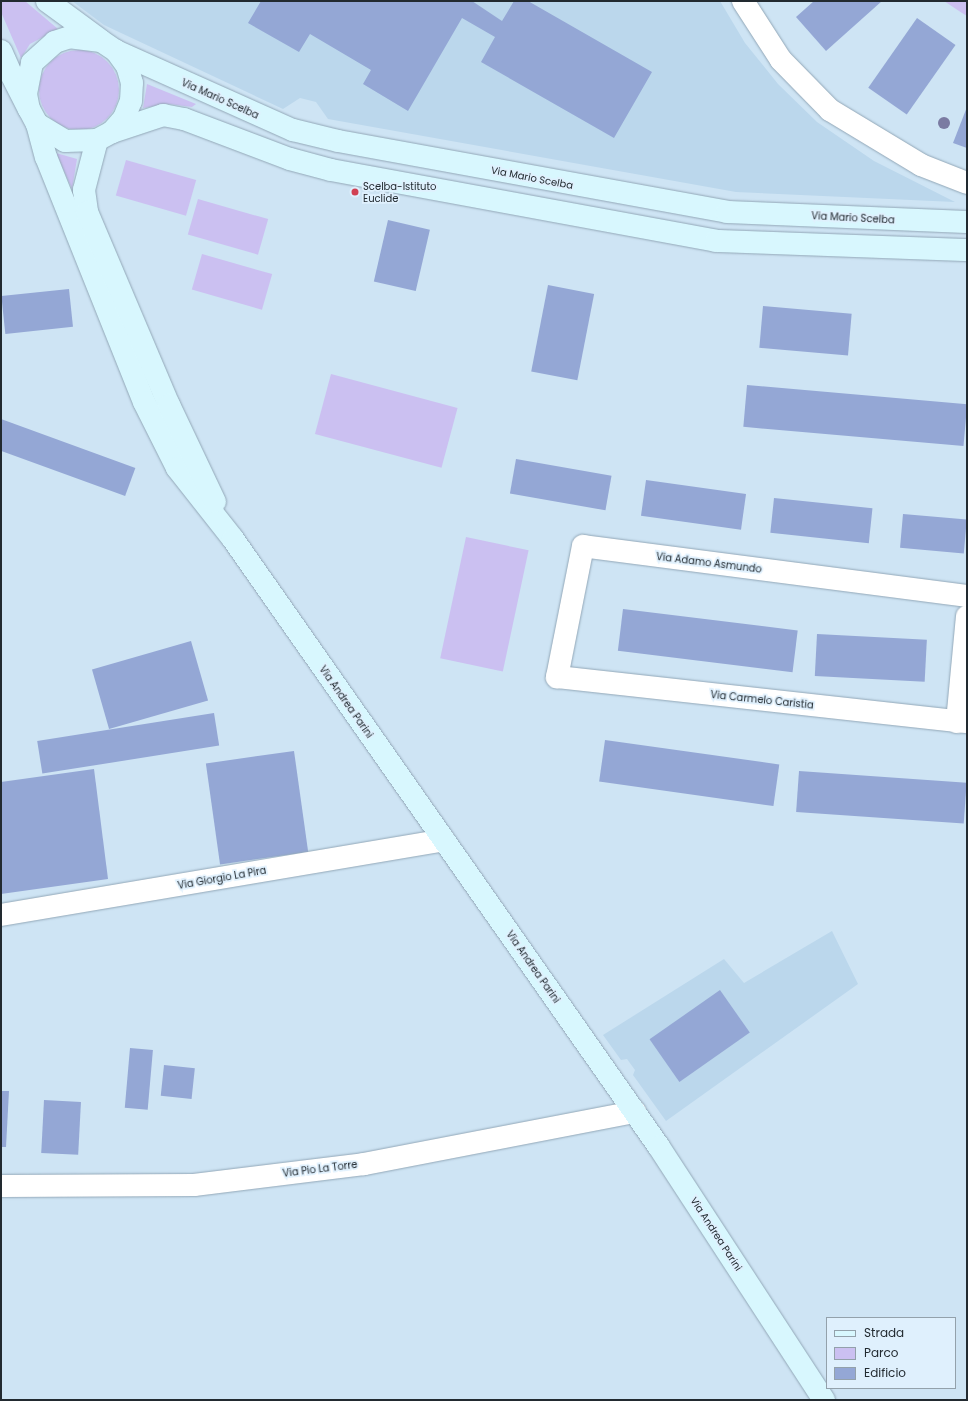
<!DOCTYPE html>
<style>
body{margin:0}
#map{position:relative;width:968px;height:1401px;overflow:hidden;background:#cee4f4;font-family:Poppins,sans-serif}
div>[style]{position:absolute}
.built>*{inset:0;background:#bbd7ec}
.green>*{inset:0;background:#cbc0f1;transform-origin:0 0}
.round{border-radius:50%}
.building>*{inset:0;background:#94a7d5;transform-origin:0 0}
.roads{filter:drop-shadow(0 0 1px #92a7b7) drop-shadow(0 0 1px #92a7b7)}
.minor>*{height:22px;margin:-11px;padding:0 11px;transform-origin:11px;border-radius:11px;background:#fff}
.secondary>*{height:22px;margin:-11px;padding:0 11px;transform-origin:11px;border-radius:11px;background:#d8f7fe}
.trees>*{width:12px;height:12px;margin:-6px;border-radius:50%;background:#7b7ba2}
.dots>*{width:11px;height:11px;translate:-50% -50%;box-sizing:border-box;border:2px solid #dff0fd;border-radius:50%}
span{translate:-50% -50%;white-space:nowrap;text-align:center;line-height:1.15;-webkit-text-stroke:3.5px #dff0fd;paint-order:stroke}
.street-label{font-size:10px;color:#222a30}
.poi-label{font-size:10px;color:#222a30}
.left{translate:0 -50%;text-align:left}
.frame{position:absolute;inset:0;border:2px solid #222a30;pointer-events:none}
.legend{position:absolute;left:826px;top:1317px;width:130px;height:72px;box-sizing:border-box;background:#dff0fd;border:1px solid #93a1ab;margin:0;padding:5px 7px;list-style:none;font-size:12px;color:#222a30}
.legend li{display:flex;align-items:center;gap:8px;height:20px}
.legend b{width:20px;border:1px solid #93a1ab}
</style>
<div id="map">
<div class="built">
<div style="clip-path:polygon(72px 1px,720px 1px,745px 43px,778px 84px,817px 122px,874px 161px,955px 202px,736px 192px,328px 119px,316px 102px,300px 98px,283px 109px,104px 25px)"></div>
<div style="clip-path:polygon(832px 931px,858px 984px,666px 1121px,633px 1075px,635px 1070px,627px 1059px,621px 1060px,603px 1035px,724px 959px,744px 983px)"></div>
</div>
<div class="green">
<div style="clip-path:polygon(1px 1px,25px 1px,58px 29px,30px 44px,21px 58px,1px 12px)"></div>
<div style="clip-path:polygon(944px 1px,967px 1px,967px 16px,962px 13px)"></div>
<div class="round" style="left:39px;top:50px;width:80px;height:80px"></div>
<div style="clip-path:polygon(147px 84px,196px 104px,192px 107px,169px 104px,143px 108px)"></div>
<div style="clip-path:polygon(56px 153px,77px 159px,72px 189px)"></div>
<div style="left:126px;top:160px;width:73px;height:37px;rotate:16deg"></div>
<div style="left:198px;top:199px;width:73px;height:37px;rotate:16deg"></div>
<div style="left:202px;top:254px;width:73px;height:37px;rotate:16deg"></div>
<div style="left:331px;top:374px;width:131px;height:62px;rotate:15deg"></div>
<div style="left:466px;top:537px;width:64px;height:124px;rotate:12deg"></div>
</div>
<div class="building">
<div style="clip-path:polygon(261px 1px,472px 1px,502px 21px,514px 1px,528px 1px,652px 72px,614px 138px,481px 62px,495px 37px,462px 18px,408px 111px,363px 84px,371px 70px,310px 34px,299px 52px,248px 23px)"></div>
<div style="clip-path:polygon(814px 1px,882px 1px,826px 51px,796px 17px)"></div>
<div style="left:917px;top:18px;width:47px;height:85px;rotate:35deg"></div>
<div style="clip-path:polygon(967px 107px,967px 148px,953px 143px)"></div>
<div style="left:388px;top:220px;width:43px;height:63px;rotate:13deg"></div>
<div style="left:548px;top:285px;width:47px;height:88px;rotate:11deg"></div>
<div style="left:69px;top:289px;width:38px;height:68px;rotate:84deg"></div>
<div style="left:763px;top:306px;width:89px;height:42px;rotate:5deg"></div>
<div style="left:747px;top:385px;width:221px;height:42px;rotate:5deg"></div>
<div style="left:1px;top:419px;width:143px;height:30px;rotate:20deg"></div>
<div style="left:516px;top:459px;width:97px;height:35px;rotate:10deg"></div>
<div style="left:646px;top:480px;width:101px;height:36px;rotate:8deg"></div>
<div style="left:774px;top:498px;width:99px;height:35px;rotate:6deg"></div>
<div style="left:903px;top:514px;width:64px;height:34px;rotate:5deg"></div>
<div style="left:623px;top:609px;width:176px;height:42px;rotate:7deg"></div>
<div style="left:817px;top:634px;width:110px;height:42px;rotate:3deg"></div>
<div style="left:191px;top:641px;width:62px;height:103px;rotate:74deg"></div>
<div style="left:214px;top:713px;width:33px;height:179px;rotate:81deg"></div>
<div style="left:605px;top:740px;width:176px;height:42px;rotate:8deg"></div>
<div style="left:294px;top:751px;width:102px;height:89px;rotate:82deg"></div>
<div style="clip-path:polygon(94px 769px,108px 879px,1px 894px,1px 782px)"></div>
<div style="left:799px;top:771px;width:168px;height:41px;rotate:4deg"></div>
<div style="left:720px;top:990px;width:52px;height:86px;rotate:55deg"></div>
<div style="left:130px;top:1048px;width:23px;height:60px;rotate:5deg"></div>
<div style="left:164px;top:1065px;width:31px;height:31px;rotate:6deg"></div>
<div style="clip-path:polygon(1px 1091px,9px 1091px,6px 1147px,1px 1147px)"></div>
<div style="left:44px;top:1100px;width:37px;height:53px;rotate:3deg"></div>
</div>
<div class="roads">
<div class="minor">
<div style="left:743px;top:1px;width:70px;rotate:57.2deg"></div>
<div style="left:781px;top:60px;width:70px;rotate:45.6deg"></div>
<div style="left:830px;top:110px;width:106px;rotate:31.1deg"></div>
<div style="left:921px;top:165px;width:49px;rotate:21.4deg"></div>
<div style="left:967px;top:596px;width:387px;rotate:-172.6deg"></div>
<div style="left:583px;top:546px;width:134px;rotate:101.2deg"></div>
<div style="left:557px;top:677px;width:412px;rotate:6.3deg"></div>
<div style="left:957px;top:722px;width:106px;rotate:-84.6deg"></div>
<div style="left:1px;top:915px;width:449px;rotate:-9.6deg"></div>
<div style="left:1px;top:1186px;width:193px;rotate:-0.3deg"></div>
<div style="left:194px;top:1185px;width:171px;rotate:-7deg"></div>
<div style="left:364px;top:1164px;width:276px;rotate:-10.9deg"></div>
</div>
<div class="secondary">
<div style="left:47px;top:1px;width:64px;rotate:36.2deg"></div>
<div style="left:1px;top:51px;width:27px;rotate:66deg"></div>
<div style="left:12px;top:76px;width:37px;rotate:63deg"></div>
<div style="left:29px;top:109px;width:17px;rotate:62deg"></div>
<div style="left:37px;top:124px;width:33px;rotate:31deg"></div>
<div style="left:65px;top:141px;width:32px;rotate:-2deg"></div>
<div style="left:97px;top:140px;width:17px;rotate:-28deg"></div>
<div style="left:112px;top:132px;width:18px;rotate:-49deg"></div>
<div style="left:124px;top:118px;width:18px;rotate:-68deg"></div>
<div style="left:131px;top:101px;width:18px;rotate:-87deg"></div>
<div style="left:132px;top:83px;width:18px;rotate:-106deg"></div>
<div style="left:127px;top:66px;width:19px;rotate:-126deg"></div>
<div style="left:116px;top:51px;width:18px;rotate:-146deg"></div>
<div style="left:101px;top:41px;width:31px;rotate:-173deg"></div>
<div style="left:70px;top:37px;width:16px;rotate:162deg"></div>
<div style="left:55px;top:42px;width:31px;rotate:138deg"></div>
<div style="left:32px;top:63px;width:32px;rotate:101deg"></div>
<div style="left:26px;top:94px;width:15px;rotate:79deg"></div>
<div style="left:116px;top:51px;width:194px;rotate:24.1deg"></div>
<div style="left:293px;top:130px;width:46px;rotate:13.7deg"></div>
<div style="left:338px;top:141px;width:395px;rotate:10.3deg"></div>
<div style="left:727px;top:212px;width:240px;rotate:2.4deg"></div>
<div style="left:37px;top:124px;width:34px;rotate:75deg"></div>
<div style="left:46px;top:157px;width:264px;rotate:68.2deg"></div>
<div style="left:144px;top:402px;width:74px;rotate:63.4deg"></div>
<div style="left:177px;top:468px;width:90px;rotate:51.7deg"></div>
<div style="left:233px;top:539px;width:742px;rotate:54.98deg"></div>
<div style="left:659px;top:1147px;width:302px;rotate:56.9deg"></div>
<div style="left:112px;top:132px;width:54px;rotate:-18.4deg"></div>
<div style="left:163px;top:115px;width:21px;rotate:11deg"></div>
<div style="left:184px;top:119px;width:113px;rotate:20.7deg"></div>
<div style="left:290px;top:159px;width:42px;rotate:15deg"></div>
<div style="left:331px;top:170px;width:391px;rotate:10.4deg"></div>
<div style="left:716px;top:241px;width:251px;rotate:2.1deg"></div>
<div style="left:97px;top:140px;width:52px;rotate:104.6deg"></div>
<div style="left:84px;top:190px;width:22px;rotate:82deg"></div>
<div style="left:87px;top:212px;width:210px;rotate:67deg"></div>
<div style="left:169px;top:405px;width:107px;rotate:64.6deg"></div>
</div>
</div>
<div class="trees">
<div style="left:944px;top:123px"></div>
</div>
<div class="dots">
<div style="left:355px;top:192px;background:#d14154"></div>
</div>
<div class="street-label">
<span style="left:220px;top:99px;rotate:24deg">Via Mario Scelba</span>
<span style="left:532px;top:178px;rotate:11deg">Via Mario Scelba</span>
<span style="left:853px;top:218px;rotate:3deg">Via Mario Scelba</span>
<span style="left:709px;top:563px;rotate:7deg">Via Adamo Asmundo</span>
<span style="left:762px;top:700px;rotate:6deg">Via Carmelo Caristia</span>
<span style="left:346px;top:702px;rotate:55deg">Via Andrea Parini</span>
<span style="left:222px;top:878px;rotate:-10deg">Via Giorgio La Pira</span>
<span style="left:533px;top:967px;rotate:55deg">Via Andrea Parini</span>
<span style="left:320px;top:1169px;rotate:-7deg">Via Pio La Torre</span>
<span style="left:716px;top:1234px;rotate:57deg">Via Andrea Parini</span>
</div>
<div class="poi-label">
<span class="left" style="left:363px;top:192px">Scelba-Istituto<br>Euclide</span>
</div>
<div class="frame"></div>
<ul class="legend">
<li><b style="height:5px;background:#d8f7fe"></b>Strada</li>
<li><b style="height:11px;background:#cbc0f1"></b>Parco</li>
<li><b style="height:11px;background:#94a7d5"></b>Edificio</li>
</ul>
</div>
